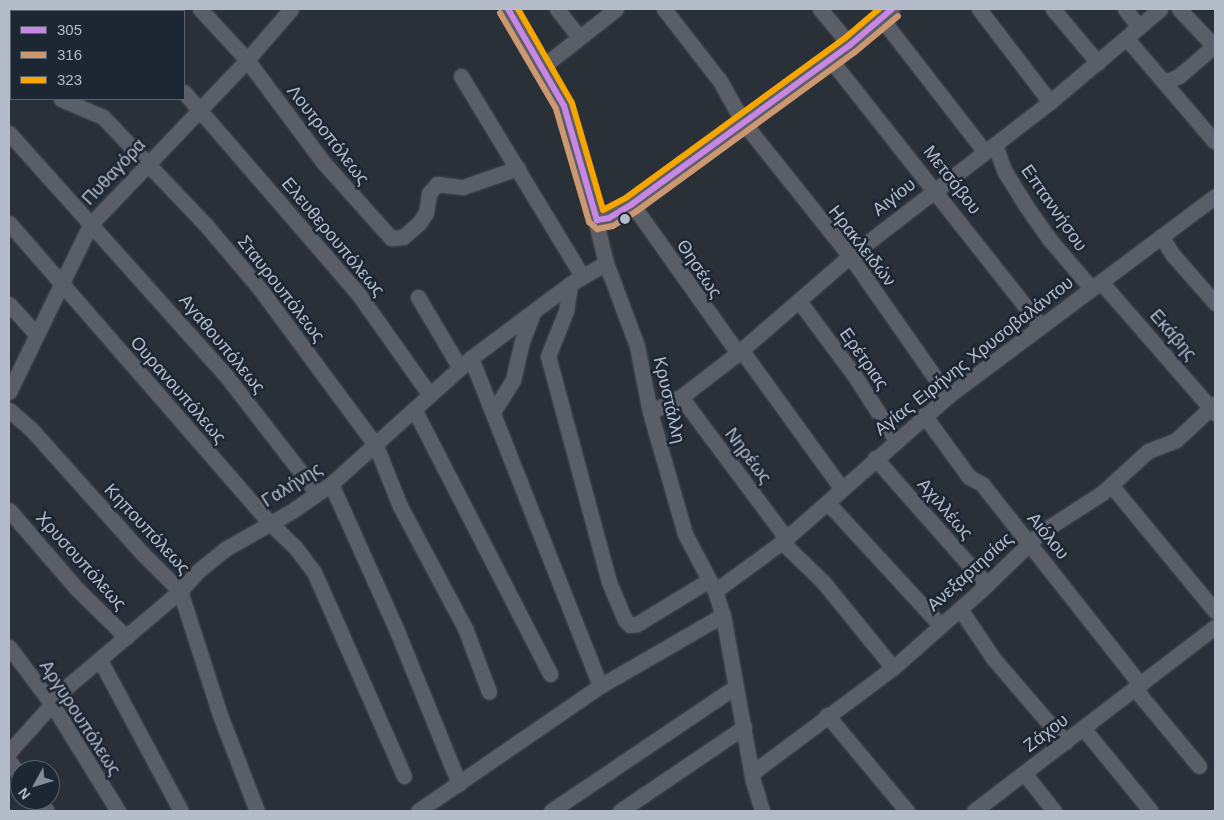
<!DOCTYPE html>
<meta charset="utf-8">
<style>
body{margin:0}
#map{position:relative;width:1224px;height:820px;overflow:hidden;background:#2a3038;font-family:Arial,sans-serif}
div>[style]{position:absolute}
.roads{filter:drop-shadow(0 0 1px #484c53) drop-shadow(0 0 1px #484c53)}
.minor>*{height:15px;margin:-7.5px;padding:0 7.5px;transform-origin:7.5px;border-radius:7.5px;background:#5a5e66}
.bus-1>*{height:6px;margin:-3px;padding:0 3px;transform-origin:3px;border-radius:3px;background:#c787e3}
.bus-2>*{height:6px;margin:-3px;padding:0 3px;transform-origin:3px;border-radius:3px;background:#cd976f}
.bus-3>*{height:6px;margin:-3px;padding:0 3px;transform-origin:3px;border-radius:3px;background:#f7a600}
.dots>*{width:14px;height:14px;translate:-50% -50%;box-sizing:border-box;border:2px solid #1d2633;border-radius:50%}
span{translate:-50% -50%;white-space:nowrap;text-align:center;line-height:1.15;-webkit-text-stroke:5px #1d2633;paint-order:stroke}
.street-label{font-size:18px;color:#b4bcc9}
.frame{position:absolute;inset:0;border:10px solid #b4bcc9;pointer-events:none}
.legend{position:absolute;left:10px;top:10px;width:175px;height:90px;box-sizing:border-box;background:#1d2633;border:1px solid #59626f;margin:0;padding:6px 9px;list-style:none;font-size:15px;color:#b4bcc9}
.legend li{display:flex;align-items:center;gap:10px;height:25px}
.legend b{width:25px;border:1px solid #59626f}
.north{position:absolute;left:10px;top:760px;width:50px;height:50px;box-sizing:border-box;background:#1d2633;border:1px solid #59626f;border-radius:50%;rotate:231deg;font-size:14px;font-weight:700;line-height:20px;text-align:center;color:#b4bcc9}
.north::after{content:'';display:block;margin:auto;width:18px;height:22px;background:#848b96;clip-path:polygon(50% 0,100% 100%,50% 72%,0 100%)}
</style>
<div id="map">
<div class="roads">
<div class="minor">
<div style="left:75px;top:9px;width:3px;rotate:45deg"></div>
<div style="left:200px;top:9px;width:69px;rotate:47.3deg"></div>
<div style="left:247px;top:60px;width:127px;rotate:53.3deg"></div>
<div style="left:323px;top:162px;width:102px;rotate:48.2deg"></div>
<div style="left:391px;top:238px;width:12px;rotate:-5deg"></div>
<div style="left:403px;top:237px;width:21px;rotate:-41deg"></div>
<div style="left:419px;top:223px;width:12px;rotate:-55deg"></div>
<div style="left:426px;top:213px;width:20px;rotate:-81deg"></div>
<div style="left:429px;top:193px;width:12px;rotate:-48deg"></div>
<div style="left:437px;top:184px;width:26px;rotate:7deg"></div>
<div style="left:463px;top:187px;width:58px;rotate:-19.1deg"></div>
<div style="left:508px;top:9px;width:93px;rotate:59.6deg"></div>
<div style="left:555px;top:89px;width:43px;rotate:65.2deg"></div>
<div style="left:573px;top:128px;width:139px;rotate:76.3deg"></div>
<div style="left:606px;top:263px;width:89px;rotate:69.5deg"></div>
<div style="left:637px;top:346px;width:67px;rotate:78.9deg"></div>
<div style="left:650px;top:412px;width:127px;rotate:74deg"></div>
<div style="left:685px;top:534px;width:64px;rotate:62.2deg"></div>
<div style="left:715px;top:591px;width:25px;rotate:72deg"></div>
<div style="left:723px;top:615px;width:169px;rotate:79.8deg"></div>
<div style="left:753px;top:781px;width:31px;rotate:73deg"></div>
<div style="left:557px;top:9px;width:36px;rotate:52deg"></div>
<div style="left:664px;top:9px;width:91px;rotate:52.1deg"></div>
<div style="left:720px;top:81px;width:47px;rotate:60.7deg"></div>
<div style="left:743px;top:122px;width:171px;rotate:51.4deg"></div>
<div style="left:850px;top:256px;width:171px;rotate:55deg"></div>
<div style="left:820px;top:9px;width:47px;rotate:50.2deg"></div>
<div style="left:979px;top:9px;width:117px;rotate:52.6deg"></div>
<div style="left:1053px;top:9px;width:70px;rotate:50.2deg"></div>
<div style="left:1125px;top:9px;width:23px;rotate:52deg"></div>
<div style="left:1179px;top:9px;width:52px;rotate:46.5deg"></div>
<div style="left:881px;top:18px;width:168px;rotate:52.2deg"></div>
<div style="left:1127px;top:39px;width:135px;rotate:49.5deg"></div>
<div style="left:9px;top:41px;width:4px;rotate:56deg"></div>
<div style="left:830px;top:59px;width:340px;rotate:51.7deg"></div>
<div style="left:542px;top:67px;width:94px;rotate:-38.1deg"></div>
<div style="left:461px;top:76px;width:234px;rotate:58.8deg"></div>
<div style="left:1165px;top:82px;width:15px;rotate:-23deg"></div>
<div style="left:1179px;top:76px;width:46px;rotate:-40.6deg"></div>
<div style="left:184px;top:92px;width:268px;rotate:49.2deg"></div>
<div style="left:359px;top:295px;width:121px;rotate:54.7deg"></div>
<div style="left:61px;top:99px;width:46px;rotate:23.2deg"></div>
<div style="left:103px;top:117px;width:148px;rotate:46.4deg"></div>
<div style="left:205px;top:224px;width:85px;rotate:49.8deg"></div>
<div style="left:260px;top:289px;width:195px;rotate:53.5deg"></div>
<div style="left:376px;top:446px;width:65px;rotate:68.2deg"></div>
<div style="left:400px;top:506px;width:138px;rotate:62deg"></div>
<div style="left:465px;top:628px;width:68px;rotate:69.4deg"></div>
<div style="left:9px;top:133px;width:327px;rotate:48.2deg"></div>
<div style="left:227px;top:377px;width:147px;rotate:52.2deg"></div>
<div style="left:995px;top:145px;width:29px;rotate:70deg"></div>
<div style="left:1005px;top:172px;width:40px;rotate:58deg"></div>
<div style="left:1026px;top:206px;width:42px;rotate:54.8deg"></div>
<div style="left:1050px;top:240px;width:63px;rotate:49.5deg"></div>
<div style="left:632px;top:204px;width:183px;rotate:54.6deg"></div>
<div style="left:597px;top:220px;width:12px;rotate:-9deg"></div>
<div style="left:609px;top:218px;width:27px;rotate:-31deg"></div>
<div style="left:632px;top:204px;width:270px;rotate:-36.1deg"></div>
<div style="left:850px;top:45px;width:55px;rotate:-40.6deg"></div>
<div style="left:9px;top:223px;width:396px;rotate:49deg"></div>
<div style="left:269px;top:522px;width:36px;rotate:44deg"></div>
<div style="left:295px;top:547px;width:31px;rotate:53deg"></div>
<div style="left:314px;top:572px;width:223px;rotate:66.2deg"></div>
<div style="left:1161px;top:236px;width:22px;rotate:58deg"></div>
<div style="left:1173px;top:255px;width:64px;rotate:48.8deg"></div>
<div style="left:1101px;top:282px;width:174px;rotate:49deg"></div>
<div style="left:570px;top:284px;width:27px;rotate:98deg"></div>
<div style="left:566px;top:311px;width:48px;rotate:111.8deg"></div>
<div style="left:548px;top:356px;width:234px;rotate:74.9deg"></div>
<div style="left:609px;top:582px;width:41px;rotate:67.2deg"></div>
<div style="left:625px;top:620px;width:7px;rotate:45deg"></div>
<div style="left:630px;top:625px;width:7px;rotate:-8deg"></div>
<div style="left:637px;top:624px;width:84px;rotate:-31.4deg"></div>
<div style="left:418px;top:297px;width:82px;rotate:59.4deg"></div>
<div style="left:799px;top:301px;width:92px;rotate:53.4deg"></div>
<div style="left:854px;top:375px;width:77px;rotate:57.1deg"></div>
<div style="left:9px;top:304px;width:39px;rotate:48deg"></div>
<div style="left:742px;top:351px;width:169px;rotate:54.1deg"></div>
<div style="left:471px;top:358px;width:352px;rotate:68.5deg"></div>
<div style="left:9px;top:392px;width:186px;rotate:-64.1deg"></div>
<div style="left:90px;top:225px;width:228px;rotate:-46.4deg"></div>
<div style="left:247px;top:60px;width:67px;rotate:-49.2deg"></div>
<div style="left:681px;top:397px;width:176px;rotate:53.3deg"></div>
<div style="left:414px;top:409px;width:298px;rotate:62.8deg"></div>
<div style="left:9px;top:410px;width:29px;rotate:41deg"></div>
<div style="left:31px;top:429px;width:164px;rotate:48.2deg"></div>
<div style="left:140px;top:551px;width:57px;rotate:45deg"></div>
<div style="left:180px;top:591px;width:130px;rotate:72.1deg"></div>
<div style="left:220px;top:715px;width:103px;rotate:68.9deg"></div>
<div style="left:493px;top:412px;width:38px;rotate:-58deg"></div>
<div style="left:513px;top:380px;width:37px;rotate:-77deg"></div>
<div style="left:521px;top:344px;width:34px;rotate:-69deg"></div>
<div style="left:650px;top:412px;width:34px;rotate:-26deg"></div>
<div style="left:681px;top:397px;width:72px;rotate:-37.7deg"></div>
<div style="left:738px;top:353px;width:148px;rotate:-40.9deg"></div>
<div style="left:850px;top:256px;width:252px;rotate:-37.6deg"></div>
<div style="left:1050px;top:102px;width:144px;rotate:-40.2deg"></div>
<div style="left:924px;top:415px;width:77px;rotate:54deg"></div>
<div style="left:969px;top:477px;width:15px;rotate:28deg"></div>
<div style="left:982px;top:484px;width:256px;rotate:51.7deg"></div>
<div style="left:875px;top:458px;width:169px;rotate:48.6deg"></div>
<div style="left:331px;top:484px;width:161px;rotate:65.8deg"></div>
<div style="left:397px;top:631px;width:165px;rotate:67.9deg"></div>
<div style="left:1111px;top:485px;width:163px;rotate:50.5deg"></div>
<div style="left:827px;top:502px;width:167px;rotate:47.4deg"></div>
<div style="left:9px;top:510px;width:104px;rotate:49.3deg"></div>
<div style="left:77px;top:589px;width:69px;rotate:44.4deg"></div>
<div style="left:782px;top:542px;width:59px;rotate:44.3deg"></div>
<div style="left:824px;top:583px;width:109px;rotate:50.9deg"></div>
<div style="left:715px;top:591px;width:83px;rotate:-36.2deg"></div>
<div style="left:782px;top:542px;width:221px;rotate:-41.3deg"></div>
<div style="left:948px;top:396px;width:334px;rotate:-36.8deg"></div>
<div style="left:960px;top:609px;width:59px;rotate:56deg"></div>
<div style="left:993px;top:658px;width:111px;rotate:49.4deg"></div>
<div style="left:9px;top:647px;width:71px;rotate:53deg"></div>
<div style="left:52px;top:704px;width:126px;rotate:58.3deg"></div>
<div style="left:100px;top:660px;width:171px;rotate:61.8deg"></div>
<div style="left:1135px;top:689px;width:100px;rotate:50.3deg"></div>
<div style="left:827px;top:715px;width:125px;rotate:50.2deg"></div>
<div style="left:1083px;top:728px;width:107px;rotate:50.7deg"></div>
<div style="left:9px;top:752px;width:90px;rotate:-48.2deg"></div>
<div style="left:69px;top:685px;width:145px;rotate:-40.3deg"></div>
<div style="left:180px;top:591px;width:27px;rotate:-48deg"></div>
<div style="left:198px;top:571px;width:35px;rotate:-39deg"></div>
<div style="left:225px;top:549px;width:77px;rotate:-29.6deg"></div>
<div style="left:292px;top:511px;width:47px;rotate:-34.7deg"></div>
<div style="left:331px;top:484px;width:188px;rotate:-42deg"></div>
<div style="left:471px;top:358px;width:124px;rotate:-36.8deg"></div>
<div style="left:570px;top:284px;width:42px;rotate:-30.3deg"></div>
<div style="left:9px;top:761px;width:19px;rotate:54deg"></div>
<div style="left:752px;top:773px;width:176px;rotate:-36.7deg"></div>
<div style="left:893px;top:668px;width:116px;rotate:-41.5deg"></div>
<div style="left:980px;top:591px;width:83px;rotate:-44deg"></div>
<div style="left:1040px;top:533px;width:74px;rotate:-32.8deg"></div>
<div style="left:1102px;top:493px;width:62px;rotate:-42.4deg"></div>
<div style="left:1148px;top:451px;width:30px;rotate:-21deg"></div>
<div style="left:1176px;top:440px;width:53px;rotate:-42.7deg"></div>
<div style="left:1024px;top:773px;width:48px;rotate:51.7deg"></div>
<div style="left:38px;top:800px;width:14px;rotate:51deg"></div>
<div style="left:418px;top:811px;width:221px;rotate:-34.5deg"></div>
<div style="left:600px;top:686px;width:142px;rotate:-30deg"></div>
<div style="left:551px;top:811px;width:222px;rotate:-34deg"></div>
<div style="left:620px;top:811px;width:150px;rotate:-34.1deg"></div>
<div style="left:974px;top:811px;width:303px;rotate:-37.4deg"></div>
</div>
</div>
<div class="bus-1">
<div style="left:508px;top:9px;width:112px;rotate:60deg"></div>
<div style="left:564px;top:106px;width:119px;rotate:73.9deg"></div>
<div style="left:597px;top:220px;width:12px;rotate:-9deg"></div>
<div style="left:609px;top:218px;width:27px;rotate:-31deg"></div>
<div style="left:632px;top:204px;width:270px;rotate:-36.1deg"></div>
<div style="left:850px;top:45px;width:55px;rotate:-40.6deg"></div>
</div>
<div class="bus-2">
<div style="left:500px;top:13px;width:111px;rotate:59.7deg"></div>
<div style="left:556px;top:109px;width:118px;rotate:73.7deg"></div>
<div style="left:589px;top:222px;width:11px;rotate:41deg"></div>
<div style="left:597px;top:229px;width:16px;rotate:-11deg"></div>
<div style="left:613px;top:226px;width:28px;rotate:-32deg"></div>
<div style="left:637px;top:211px;width:270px;rotate:-36.1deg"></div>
<div style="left:855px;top:52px;width:56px;rotate:-39.9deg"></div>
</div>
<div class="bus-3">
<div style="left:518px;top:9px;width:108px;rotate:60.1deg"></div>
<div style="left:572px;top:103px;width:111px;rotate:73.8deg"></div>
<div style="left:603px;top:210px;width:27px;rotate:-28deg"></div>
<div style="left:627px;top:197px;width:270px;rotate:-36.1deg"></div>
<div style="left:845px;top:38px;width:45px;rotate:-40.5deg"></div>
</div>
<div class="dots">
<div style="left:625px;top:219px;background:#b4bcc9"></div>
</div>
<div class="street-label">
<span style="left:328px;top:135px;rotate:52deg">Λουτροπόλεως</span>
<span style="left:114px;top:172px;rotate:-47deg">Πυθαγόρα</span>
<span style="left:952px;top:180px;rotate:52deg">Μετσόβου</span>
<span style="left:894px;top:197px;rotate:-38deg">Αιγίου</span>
<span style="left:1054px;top:208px;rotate:55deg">Επταννήσου</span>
<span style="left:333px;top:237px;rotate:50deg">Ελευθερουπόλεως</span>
<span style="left:862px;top:246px;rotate:52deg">Ηρακλειδών</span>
<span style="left:699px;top:269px;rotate:56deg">Θησέως</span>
<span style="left:281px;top:289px;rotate:52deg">Σταυρουπόλεως</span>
<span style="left:1173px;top:335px;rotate:49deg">Εκάβης</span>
<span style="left:222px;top:344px;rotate:50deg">Αγαθουπόλεως</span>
<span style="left:974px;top:356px;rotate:-38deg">Αγίας Ειρήνης Χρυσοβαλάντου</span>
<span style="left:864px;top:359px;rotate:55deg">Ερέτριας</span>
<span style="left:178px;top:390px;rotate:49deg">Ουρανουπόλεως</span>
<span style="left:669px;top:400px;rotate:77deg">Κρυστάλλη</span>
<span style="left:748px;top:456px;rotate:53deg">Νηρέως</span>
<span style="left:292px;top:485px;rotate:-32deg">Γαλήνης</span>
<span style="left:945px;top:509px;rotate:49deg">Αχιλλέως</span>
<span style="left:147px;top:529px;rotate:47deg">Κηπουπόλεως</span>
<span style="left:1048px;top:536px;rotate:51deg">Αιόλου</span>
<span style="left:81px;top:561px;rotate:48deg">Χρυσουπόλεως</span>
<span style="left:970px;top:572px;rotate:-42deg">Ανεξαρτησίας</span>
<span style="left:80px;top:718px;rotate:57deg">Αργυρουπόλεως</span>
<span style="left:1046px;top:733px;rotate:-37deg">Ζάχου</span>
</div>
<div class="frame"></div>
<ul class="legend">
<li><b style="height:6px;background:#c787e3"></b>305</li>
<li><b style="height:6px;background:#cd976f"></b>316</li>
<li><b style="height:6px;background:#f7a600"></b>323</li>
</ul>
<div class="north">N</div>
</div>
